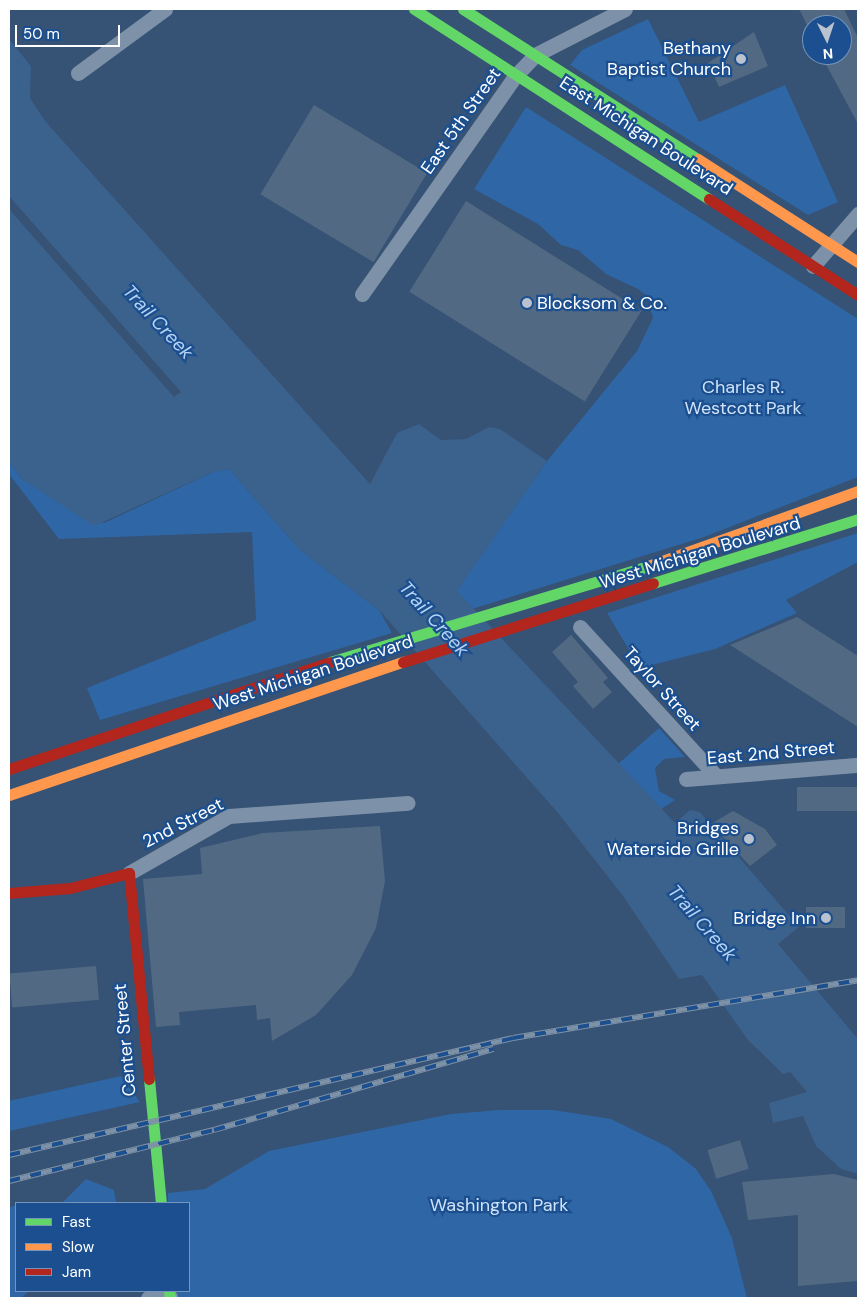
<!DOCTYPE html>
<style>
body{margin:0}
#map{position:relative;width:867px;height:1307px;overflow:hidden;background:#365274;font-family:"DM Sans",sans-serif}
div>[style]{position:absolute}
.green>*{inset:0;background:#2f66a5}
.water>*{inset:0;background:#3b618d}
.building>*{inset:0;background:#526984;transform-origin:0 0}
.street>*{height:15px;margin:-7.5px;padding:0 7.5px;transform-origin:7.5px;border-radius:7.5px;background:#7d92a8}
.fast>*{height:11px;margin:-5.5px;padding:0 5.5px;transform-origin:5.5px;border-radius:5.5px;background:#63d668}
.slow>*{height:11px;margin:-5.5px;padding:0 5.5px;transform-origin:5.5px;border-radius:5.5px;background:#ff974d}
.jam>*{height:11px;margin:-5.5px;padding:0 5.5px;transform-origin:5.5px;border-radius:5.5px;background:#b3261e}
.rail>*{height:5.5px;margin-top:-2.75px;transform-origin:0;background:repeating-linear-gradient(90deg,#1b4f8f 0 11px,#7e92a7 0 22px);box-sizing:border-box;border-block:1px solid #7e92a7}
.dots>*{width:14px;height:14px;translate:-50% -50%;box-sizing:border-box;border:2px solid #1b4f8f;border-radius:50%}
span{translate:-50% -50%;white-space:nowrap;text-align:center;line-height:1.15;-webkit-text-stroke:4.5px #1b4f8f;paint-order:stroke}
.poi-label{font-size:18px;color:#fff}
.right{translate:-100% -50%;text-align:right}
.left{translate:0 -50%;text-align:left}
.street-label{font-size:18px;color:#fff}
.park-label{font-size:18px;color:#cfe3fa}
.water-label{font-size:19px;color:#b5d3f5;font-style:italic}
.frame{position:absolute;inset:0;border:10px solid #fff;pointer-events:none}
.legend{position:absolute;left:15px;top:1202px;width:175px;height:90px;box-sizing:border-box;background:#1b4f8f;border:1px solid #7695bc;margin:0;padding:6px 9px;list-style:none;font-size:15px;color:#fff}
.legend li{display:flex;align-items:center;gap:10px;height:25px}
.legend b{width:25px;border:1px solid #7695bc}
.north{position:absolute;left:802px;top:15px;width:50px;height:50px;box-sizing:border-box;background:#1b4f8f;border:1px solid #7695bc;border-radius:50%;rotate:176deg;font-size:14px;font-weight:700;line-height:20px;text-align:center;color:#fff}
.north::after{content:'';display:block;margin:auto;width:18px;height:22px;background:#b9c2ce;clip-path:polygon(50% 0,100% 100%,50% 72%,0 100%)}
.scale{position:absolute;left:15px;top:25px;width:105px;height:22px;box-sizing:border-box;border:2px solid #fff;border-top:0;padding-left:6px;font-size:15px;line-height:18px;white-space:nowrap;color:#fff;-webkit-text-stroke:4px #1b4f8f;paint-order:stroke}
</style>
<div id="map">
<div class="green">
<div style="clip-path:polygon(648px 19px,699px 122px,785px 85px,838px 202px,808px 215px,570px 65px,582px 50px)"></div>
<div style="clip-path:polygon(526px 107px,858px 319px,858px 477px,704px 537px,472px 609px,456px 591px,547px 461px,637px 351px,653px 318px,647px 296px,638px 289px,606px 274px,578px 250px,561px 245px,538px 224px,474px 189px)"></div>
<div style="clip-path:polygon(9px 461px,22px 479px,104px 523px,213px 472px,229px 469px,300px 550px,379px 610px,392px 633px,100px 720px,87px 688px,256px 620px,252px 532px,59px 539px,9px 474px)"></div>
<div style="clip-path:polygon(858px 533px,858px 562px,786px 600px,797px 613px,715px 649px,640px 668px,607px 613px)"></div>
<div style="clip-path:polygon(659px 728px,685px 757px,664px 759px,655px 768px,659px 791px,675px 800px,661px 809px,618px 764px)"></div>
<div style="clip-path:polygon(121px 1076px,140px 1102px,9px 1131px,9px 1101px)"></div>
<div style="clip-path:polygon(499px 1110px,553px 1110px,611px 1119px,668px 1147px,696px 1169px,711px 1191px,732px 1238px,747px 1298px,177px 1298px,176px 1291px,189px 1291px,189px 1203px,168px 1203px,168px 1193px,205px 1189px,269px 1151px,451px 1114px)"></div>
<div style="clip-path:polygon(86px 1179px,114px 1190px,116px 1203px,62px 1203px)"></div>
<div style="clip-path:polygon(16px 1205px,16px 1291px,29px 1291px,21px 1298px,9px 1298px,9px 1208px)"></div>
</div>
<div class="water">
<div style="clip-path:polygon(9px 39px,31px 66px,30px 98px,45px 121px,370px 484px,397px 433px,419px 424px,441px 440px,466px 439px,489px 427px,500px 429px,547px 461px,457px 591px,675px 823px,690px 810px,700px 812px,799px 927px,778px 944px,858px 1039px,858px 1174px,841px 1169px,816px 1146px,803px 1116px,773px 1123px,769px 1103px,807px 1092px,790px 1072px,783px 1074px,748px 1040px,702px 975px,679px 979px,623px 896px,558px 813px,379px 610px,300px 550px,229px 469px,213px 472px,94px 526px,22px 479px,9px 461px,9px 209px,174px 397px,181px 392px,9px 196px)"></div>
</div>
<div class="building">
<div style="clip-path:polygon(799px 9px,844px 9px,858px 38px,858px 124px,821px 55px,842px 55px,842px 25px,812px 25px,812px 35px)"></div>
<div style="clip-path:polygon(754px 32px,768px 66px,719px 87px,708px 63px)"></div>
<div style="left:314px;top:105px;width:132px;height:104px;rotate:31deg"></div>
<div style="left:466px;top:201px;width:207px;height:107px;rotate:32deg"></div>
<div style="clip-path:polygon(797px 617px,858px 656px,858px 727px,730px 645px)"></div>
<div style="clip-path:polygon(571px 635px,608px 678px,603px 682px,612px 692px,593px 709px,573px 686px,578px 682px,552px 652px)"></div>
<div style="left:858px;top:787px;width:24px;height:61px;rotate:90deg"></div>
<div style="clip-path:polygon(733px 811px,765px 829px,777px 845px,750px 866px,711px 824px)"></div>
<div style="clip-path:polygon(380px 826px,385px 881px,376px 928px,352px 975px,316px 1015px,272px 1041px,270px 1018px,257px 1020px,256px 1005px,179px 1012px,180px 1025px,156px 1027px,143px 879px,202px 874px,200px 848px,263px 833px)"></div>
<div style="left:806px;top:907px;width:39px;height:21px"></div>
<div style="left:96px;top:966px;width:34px;height:87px;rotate:85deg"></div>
<div style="left:740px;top:1140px;width:30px;height:34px;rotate:73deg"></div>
<div style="clip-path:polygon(834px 1174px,858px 1180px,858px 1281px,798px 1286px,798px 1215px,748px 1220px,742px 1182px)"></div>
</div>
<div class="street">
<div style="left:78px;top:73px;width:108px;rotate:-36.3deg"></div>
<div style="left:813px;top:266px;width:69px;rotate:-49.1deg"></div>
<div style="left:362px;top:294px;width:268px;rotate:-54.9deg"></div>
<div style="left:516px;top:75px;width:28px;rotate:-46deg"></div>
<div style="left:535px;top:55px;width:101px;rotate:-27.1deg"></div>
<div style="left:580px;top:627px;width:202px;rotate:47.6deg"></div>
<div style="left:686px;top:779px;width:173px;rotate:-4.7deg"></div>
<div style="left:129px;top:873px;width:115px;rotate:-29.7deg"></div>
<div style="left:229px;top:816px;width:179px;rotate:-4.2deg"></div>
<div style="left:148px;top:1298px;width:22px;rotate:-3deg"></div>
</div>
<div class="fast">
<div style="left:414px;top:9px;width:351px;rotate:32.8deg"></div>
<div style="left:463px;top:9px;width:279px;rotate:32.6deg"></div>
<div style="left:653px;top:583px;width:215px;rotate:-17.3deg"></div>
<div style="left:330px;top:662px;width:335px;rotate:-16.8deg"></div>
<div style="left:149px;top:1079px;width:125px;rotate:84.5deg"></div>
<div style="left:169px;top:1291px;width:7px;rotate:82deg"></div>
</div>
<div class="slow">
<div style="left:698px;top:159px;width:190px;rotate:32.8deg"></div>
<div style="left:651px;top:565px;width:220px;rotate:-19.7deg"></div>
<div style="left:9px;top:795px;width:416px;rotate:-18.7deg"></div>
</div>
<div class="jam">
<div style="left:709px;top:199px;width:177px;rotate:32.8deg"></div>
<div style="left:403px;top:662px;width:262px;rotate:-17.5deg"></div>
<div style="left:9px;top:769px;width:338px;rotate:-18.4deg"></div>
<div style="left:9px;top:893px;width:61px;rotate:-4.7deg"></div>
<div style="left:70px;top:888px;width:61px;rotate:-14.3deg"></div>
<div style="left:129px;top:873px;width:207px;rotate:84.5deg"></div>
</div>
<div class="rail">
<div style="left:9px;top:1155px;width:517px;rotate:-13.07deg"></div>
<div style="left:513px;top:1038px;width:350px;rotate:-9.5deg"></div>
<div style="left:9px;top:1181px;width:211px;rotate:-14deg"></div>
<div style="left:214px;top:1130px;width:291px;rotate:-16.2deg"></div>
</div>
<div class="dots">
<div style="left:741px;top:59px;background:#b9c2ce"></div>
<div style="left:527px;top:303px;background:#b9c2ce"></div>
<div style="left:749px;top:839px;background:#b9c2ce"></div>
<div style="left:826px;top:918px;background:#b9c2ce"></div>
</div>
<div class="poi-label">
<span class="right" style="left:731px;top:59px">Bethany<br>Baptist Church</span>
<span class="left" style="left:537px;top:303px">Blocksom &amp; Co.</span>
<span class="right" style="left:739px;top:839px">Bridges<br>Waterside Grille</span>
<span class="right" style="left:816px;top:918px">Bridge Inn</span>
</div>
<div class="street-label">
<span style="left:461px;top:121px;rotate:-55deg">East 5th Street</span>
<span style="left:646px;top:136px;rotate:33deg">East Michigan Boulevard</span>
<span style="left:700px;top:553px;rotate:-17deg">West Michigan Boulevard</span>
<span style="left:313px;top:673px;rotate:-18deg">West Michigan Boulevard</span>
<span style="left:662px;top:689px;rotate:48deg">Taylor Street</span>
<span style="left:771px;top:753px;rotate:-5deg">East 2nd Street</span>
<span style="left:183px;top:823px;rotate:-27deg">2nd Street</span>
<span style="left:125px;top:1040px;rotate:-95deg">Center Street</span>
</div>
<div class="park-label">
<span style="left:743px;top:398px">Charles R.<br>Westcott Park</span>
<span style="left:499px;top:1205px">Washington Park</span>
</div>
<div class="water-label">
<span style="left:158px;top:322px;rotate:47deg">Trail Creek</span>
<span style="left:434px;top:619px;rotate:48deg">Trail Creek</span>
<span style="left:702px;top:923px;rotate:49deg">Trail Creek</span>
</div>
<div class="frame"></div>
<ul class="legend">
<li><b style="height:6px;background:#63d668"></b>Fast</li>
<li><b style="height:6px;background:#ff974d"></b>Slow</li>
<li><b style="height:6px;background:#b3261e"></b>Jam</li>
</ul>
<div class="north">N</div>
<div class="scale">50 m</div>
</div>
